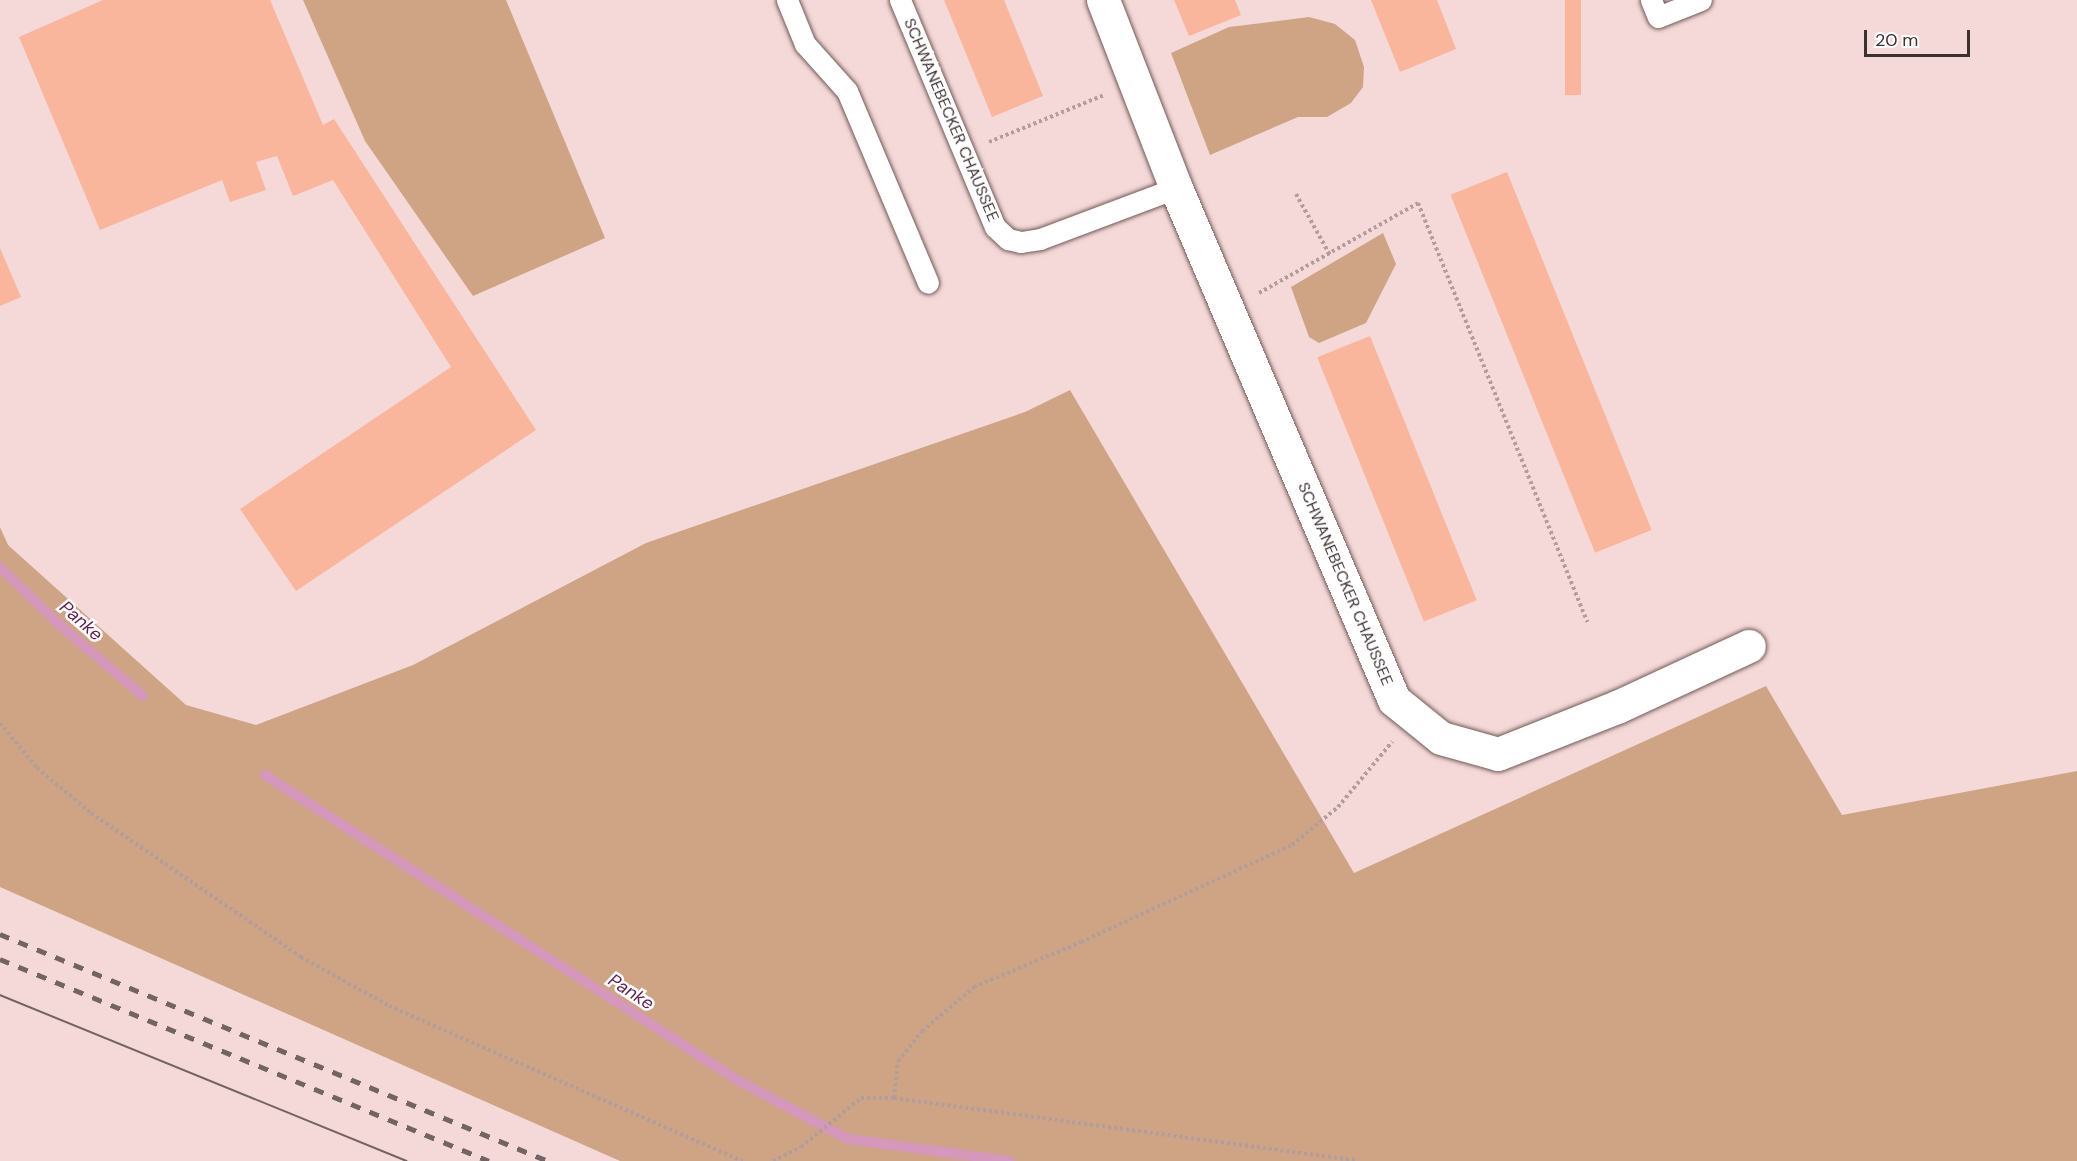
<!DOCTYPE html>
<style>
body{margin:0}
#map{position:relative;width:2077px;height:1161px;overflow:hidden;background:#f5d9d8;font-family:"DM Sans",sans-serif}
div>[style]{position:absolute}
.green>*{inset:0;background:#cea485}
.stream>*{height:10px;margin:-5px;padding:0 5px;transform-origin:5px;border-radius:5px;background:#d597bc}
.building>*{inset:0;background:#fab59d;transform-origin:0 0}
.path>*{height:4px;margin-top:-2px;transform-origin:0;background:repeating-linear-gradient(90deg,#b29c9c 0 3px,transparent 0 6px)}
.roads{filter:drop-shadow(0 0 2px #715a59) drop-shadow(0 0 2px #715a59)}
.service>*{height:21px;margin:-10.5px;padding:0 10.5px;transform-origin:10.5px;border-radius:10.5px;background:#fff}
.minor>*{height:33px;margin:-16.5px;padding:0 16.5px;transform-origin:16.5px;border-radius:16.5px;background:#fff}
.tram>*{height:1.5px;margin:-0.75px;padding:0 0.75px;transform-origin:0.75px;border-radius:0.75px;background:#736362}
.rail>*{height:4.5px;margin-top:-2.25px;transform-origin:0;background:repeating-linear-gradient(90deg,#736362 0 10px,transparent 0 20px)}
span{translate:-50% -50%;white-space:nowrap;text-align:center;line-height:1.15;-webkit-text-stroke:5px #fff;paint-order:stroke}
.street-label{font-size:16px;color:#3c3131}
.water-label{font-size:18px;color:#641c4d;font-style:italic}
.scale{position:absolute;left:1864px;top:30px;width:106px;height:27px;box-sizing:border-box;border:3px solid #3c3131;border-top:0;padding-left:8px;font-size:18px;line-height:21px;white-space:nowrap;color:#3c3131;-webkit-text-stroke:4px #fff;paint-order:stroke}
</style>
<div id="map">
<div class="green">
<div style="clip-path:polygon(303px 0,506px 0,605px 238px,473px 296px,365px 141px)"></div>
<div style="clip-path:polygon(1309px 17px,1335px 24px,1355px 40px,1364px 67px,1363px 87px,1351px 103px,1327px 117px,1298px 117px,1210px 155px,1171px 53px,1229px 27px)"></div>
<div style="clip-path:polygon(1383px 233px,1396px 264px,1366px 323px,1319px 343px,1309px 337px,1291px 287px)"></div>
<div style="clip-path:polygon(1070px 390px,1354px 873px,1766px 686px,1842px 815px,2077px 771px,2077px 1161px,620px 1161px,0 887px,0 527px,8px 545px,186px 705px,256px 725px,413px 665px,646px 543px,1025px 412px)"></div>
</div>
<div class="stream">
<div style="left:0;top:567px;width:86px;rotate:44.1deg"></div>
<div style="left:62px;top:627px;width:106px;rotate:40.4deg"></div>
<div style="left:265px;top:775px;width:564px;rotate:32.85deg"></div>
<div style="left:739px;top:1081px;width:123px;rotate:28deg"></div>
<div style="left:848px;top:1139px;width:163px;rotate:7.7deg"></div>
</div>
<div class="building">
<div style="clip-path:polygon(103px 0,270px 0,323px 125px,334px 119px,536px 430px,296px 591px,240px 509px,451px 367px,333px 180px,293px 196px,277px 156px,256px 162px,266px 190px,230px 202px,222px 180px,100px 230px,19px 37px)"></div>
<div style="clip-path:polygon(944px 0,1004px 0,1043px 96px,992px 117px)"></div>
<div style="clip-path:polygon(1174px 0,1235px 0,1241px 15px,1189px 36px)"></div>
<div style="clip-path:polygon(1371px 0,1437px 0,1456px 49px,1400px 72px)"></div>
<div style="left:1565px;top:0;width:16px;height:95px"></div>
<div style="left:1507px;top:172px;width:386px;height:61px;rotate:68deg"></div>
<div style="clip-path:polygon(0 248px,21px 297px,0 306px)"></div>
<div style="left:1370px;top:336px;width:285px;height:57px;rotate:68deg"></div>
</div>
<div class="path">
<div style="left:989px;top:142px;width:124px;rotate:-22.2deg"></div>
<div style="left:1296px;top:194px;width:70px;rotate:60.9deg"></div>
<div style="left:1259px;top:293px;width:183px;rotate:-29.5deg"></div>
<div style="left:1418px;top:203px;width:452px;rotate:68deg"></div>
<div style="left:0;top:723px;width:58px;rotate:50.6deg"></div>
<div style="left:37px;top:768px;width:70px;rotate:39.8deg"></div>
<div style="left:91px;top:813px;width:255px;rotate:34.4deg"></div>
<div style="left:301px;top:957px;width:101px;rotate:29.1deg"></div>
<div style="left:389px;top:1006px;width:386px;rotate:23.7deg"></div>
<div style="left:894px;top:1098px;width:37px;rotate:-84deg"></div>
<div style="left:898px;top:1061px;width:38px;rotate:-51deg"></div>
<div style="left:922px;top:1031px;width:68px;rotate:-40.2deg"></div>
<div style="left:974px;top:987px;width:116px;rotate:-22.8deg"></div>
<div style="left:1081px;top:942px;width:232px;rotate:-24.7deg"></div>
<div style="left:1292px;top:845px;width:60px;rotate:-39.6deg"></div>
<div style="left:1338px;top:807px;width:85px;rotate:-50.3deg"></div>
<div style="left:773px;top:1161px;width:31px;rotate:-27deg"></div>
<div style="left:801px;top:1147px;width:77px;rotate:-39.2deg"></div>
<div style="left:861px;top:1098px;width:33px"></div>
<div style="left:894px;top:1098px;width:467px;rotate:7.7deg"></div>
</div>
<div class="roads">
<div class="service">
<div style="left:787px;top:0;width:48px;rotate:67.8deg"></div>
<div style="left:805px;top:44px;width:63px;rotate:48.2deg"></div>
<div style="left:847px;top:91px;width:208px;rotate:67.1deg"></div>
<div style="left:900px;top:0;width:246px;rotate:67.3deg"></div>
<div style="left:995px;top:227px;width:18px;rotate:43deg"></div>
<div style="left:1008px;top:239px;width:13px;rotate:13deg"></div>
<div style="left:1021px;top:242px;width:19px;rotate:-9deg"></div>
<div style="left:1040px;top:239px;width:145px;rotate:-20.6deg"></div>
<div style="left:1651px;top:0;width:18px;rotate:68deg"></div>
<div style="left:1658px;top:17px;width:46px;rotate:-21.6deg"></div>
</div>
<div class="minor">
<div style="left:1103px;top:0;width:202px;rotate:68.8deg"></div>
<div style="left:1176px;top:188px;width:556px;rotate:66.94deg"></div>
<div style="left:1394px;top:700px;width:60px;rotate:39deg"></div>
<div style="left:1441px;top:738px;width:59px;rotate:15.7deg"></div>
<div style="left:1498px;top:754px;width:130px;rotate:-21.6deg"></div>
<div style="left:1619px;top:706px;width:143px;rotate:-24.8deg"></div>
</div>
</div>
<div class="tram">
<div style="left:0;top:995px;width:439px;rotate:22.2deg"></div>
</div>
<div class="rail">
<div style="left:0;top:934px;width:593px;rotate:22.5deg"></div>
<div style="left:0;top:959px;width:529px;rotate:22.44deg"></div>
</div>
<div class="street-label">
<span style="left:951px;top:120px;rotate:67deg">SCHWANEBECKER CHAUSSEE</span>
<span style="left:1345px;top:584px;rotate:67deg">SCHWANEBECKER CHAUSSEE</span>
</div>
<div class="water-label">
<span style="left:81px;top:621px;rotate:41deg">Panke</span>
<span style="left:631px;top:992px;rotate:33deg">Panke</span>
</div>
<div class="scale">20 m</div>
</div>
